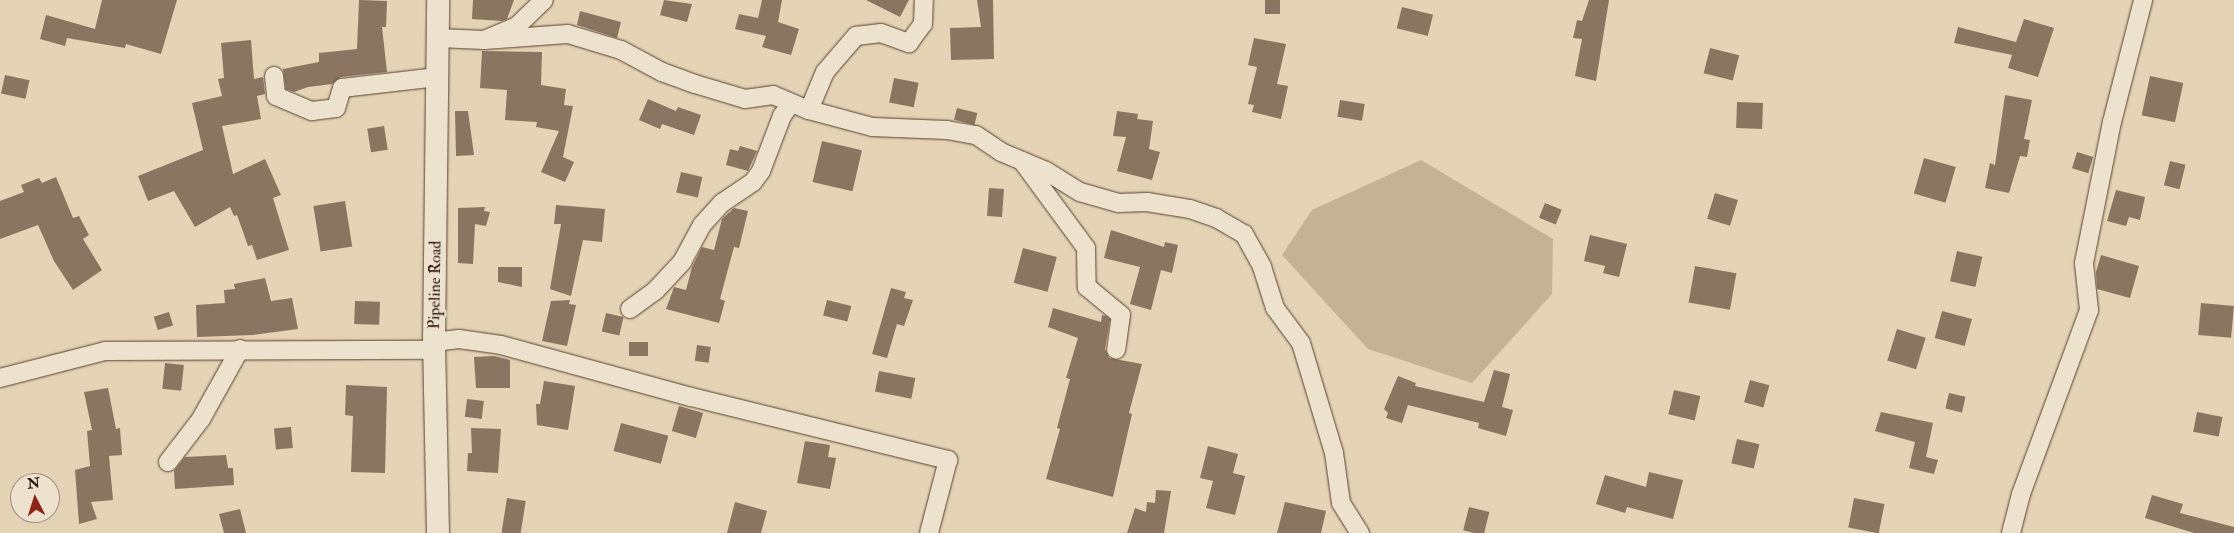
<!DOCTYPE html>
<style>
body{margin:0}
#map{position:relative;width:2234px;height:533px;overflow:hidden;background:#e4d3b4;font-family:"IM FELL Double Pica",serif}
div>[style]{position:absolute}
.green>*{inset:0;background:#c4b297}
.building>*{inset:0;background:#8a7561;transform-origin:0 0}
.roads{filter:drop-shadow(0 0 1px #574132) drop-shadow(0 0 1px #574132)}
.minor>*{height:18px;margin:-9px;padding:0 9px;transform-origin:9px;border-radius:9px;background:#ede2ce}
.tertiary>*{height:22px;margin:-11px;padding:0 11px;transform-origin:11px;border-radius:11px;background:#ede2ce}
span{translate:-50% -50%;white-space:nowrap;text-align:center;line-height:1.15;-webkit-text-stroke:4.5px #ede2ce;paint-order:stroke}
.street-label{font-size:16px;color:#281007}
.north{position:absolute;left:10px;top:473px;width:50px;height:50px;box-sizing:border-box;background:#ede2ce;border:1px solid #9e8e7e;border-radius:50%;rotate:355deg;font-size:14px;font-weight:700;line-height:20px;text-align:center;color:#281007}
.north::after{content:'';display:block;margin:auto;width:18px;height:22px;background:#8f2418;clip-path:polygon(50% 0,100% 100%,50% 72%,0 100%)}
</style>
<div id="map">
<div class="green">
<div style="clip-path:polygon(1421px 160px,1553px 239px,1552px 294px,1472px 383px,1368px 349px,1282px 255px,1312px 210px)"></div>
</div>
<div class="building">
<div style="clip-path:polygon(102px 0,177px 0,161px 54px,126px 44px,125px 48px,67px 38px,65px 46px,40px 39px,46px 15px,95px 29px)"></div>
<div style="clip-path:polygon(359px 0,387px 1px,386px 27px,382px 27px,387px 72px,341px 77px,332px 84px,308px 87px,294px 92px,286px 89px,283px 69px,319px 62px,319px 53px,357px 49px)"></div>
<div style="clip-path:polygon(473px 0,514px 0,507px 19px,502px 21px,472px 19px)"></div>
<div style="clip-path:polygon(664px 0,692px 4px,687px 22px,660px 15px)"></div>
<div style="clip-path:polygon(762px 0,782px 0,778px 22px,799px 29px,791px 55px,762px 47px,766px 36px,735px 29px,739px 14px,758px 18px)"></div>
<div style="clip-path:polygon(866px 0,909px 0,900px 17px)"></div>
<div style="clip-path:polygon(977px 0,993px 0,994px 59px,951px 60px,950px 28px,981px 27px)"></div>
<div style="left:1265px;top:0;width:15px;height:14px"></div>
<div style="clip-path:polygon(1589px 0,1609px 0,1596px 81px,1575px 76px,1582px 39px,1573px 38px,1577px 20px,1582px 21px)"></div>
<div style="left:1402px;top:7px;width:32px;height:22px;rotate:14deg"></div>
<div style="clip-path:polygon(580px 11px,621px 22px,617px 38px,577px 25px)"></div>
<div style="clip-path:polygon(2024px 19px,2054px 28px,2038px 77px,2008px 68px,2012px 55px,1954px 43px,1958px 27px,2016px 42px)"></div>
<div style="clip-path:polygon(1254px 38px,1286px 44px,1277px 84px,1288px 86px,1281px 119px,1252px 112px,1254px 105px,1248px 104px,1257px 67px,1248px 65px)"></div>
<div style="clip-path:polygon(251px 40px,254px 79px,263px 77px,265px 94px,257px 96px,261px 119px,222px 126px,233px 174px,265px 159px,281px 195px,273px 198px,289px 250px,257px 260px,252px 245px,248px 246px,237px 215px,234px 216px,230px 207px,195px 227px,174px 191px,148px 201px,138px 176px,203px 150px,192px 103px,222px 96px,218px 79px,224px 78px,221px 43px)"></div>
<div style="left:1710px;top:48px;width:30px;height:26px;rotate:14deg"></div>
<div style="clip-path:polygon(482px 51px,542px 52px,541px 85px,566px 89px,564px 105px,573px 106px,563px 157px,574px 162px,565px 182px,541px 172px,559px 131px,536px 127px,537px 122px,505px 120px,507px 90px,480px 88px)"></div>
<div style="left:5px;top:75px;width:25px;height:19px;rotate:12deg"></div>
<div style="left:2150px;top:76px;width:34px;height:40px;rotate:12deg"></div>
<div style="left:894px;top:78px;width:25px;height:25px;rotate:11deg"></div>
<div style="clip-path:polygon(2005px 95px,2032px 100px,2024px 139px,2030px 140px,2027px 157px,2020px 156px,2009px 193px,1985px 188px,1990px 163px,1995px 165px)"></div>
<div style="clip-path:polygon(648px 99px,676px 111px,678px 107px,701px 115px,694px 135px,662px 124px,660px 129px,639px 120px)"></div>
<div style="left:1340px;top:100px;width:25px;height:17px;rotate:9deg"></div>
<div style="left:1737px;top:102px;width:26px;height:26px;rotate:2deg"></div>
<div style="left:957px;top:108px;width:21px;height:12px;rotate:14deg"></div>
<div style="clip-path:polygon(455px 111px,468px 111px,474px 155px,456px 156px)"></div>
<div style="clip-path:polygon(1117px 111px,1138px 114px,1137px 119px,1153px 121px,1149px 149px,1160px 152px,1152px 180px,1117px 171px,1126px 137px,1113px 136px)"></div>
<div style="left:384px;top:126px;width:24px;height:17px;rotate:81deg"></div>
<div style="left:822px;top:141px;width:41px;height:42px;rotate:13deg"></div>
<div style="clip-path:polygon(740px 146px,757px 151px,748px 171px,726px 165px,730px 149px,738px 151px)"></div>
<div style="left:2077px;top:152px;width:17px;height:17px;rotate:17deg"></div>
<div style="left:1924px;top:158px;width:33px;height:37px;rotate:16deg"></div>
<div style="left:2170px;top:161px;width:16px;height:25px;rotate:14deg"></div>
<div style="left:681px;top:172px;width:22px;height:21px;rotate:13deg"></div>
<div style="clip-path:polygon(56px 177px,73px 218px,79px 216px,89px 235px,83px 239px,102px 270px,73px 290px,54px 261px,38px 225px,0 239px,0 201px,24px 192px,21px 185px,39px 178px,42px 183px)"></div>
<div style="left:989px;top:188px;width:15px;height:28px;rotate:4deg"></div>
<div style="clip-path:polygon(2116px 190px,2145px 197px,2140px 220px,2129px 217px,2126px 226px,2107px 221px)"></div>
<div style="left:1715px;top:193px;width:24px;height:27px;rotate:17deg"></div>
<div style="left:345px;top:201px;width:46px;height:32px;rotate:81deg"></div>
<div style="left:1545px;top:203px;width:18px;height:16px;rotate:22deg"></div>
<div style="clip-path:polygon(556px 205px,605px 209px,602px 242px,583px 240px,571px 296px,550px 289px,561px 224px,554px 224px)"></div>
<div style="clip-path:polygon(485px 207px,484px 211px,490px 212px,486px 226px,475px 224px,473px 264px,458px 263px,458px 208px)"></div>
<div style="clip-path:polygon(734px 208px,748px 211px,739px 248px,734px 247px,720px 299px,725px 301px,719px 323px,666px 309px,674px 287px,686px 290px,692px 267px,702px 247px,714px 250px,722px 219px)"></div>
<div style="clip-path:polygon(1111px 230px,1164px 247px,1165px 242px,1178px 245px,1172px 273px,1161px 270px,1151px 310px,1130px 304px,1140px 267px,1104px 258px)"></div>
<div style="clip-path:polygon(1590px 235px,1627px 244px,1619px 277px,1603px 273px,1605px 266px,1584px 261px)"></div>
<div style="left:1023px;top:248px;width:35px;height:36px;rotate:15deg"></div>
<div style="left:1957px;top:251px;width:26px;height:31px;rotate:13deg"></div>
<div style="clip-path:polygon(2101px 255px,2139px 266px,2130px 298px,2097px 289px,2096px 272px)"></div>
<div style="left:1695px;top:266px;width:42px;height:37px;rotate:10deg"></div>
<div style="clip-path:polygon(498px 267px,522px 267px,522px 287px,498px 282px)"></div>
<div style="clip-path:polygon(265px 278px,271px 301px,292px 298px,298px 329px,253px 335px,197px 337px,196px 305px,225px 303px,224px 290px,235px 289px,234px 284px)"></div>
<div style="clip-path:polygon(891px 288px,906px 292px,904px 298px,913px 300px,904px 326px,897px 324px,887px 358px,872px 354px)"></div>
<div style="clip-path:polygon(570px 300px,569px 304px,576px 305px,567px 346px,542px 341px,551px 301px)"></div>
<div style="left:827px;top:300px;width:25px;height:16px;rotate:14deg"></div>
<div style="left:355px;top:301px;width:25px;height:23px;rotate:2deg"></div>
<div style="left:2201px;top:303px;width:33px;height:32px;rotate:5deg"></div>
<div style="clip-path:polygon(1053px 308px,1101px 322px,1102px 315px,1106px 316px,1110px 319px,1105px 349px,1109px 358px,1142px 364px,1129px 413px,1132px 414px,1113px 497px,1046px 479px,1060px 429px,1057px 428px,1070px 379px,1066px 378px,1078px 338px,1048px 327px)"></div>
<div style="left:1942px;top:311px;width:31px;height:28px;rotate:15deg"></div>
<div style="left:169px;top:312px;width:14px;height:16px;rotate:73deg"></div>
<div style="left:606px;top:313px;width:18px;height:19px;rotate:13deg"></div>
<div style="left:1897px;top:329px;width:30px;height:33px;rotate:17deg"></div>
<div style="left:629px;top:342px;width:19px;height:14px"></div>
<div style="left:697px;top:345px;width:14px;height:16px;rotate:8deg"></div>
<div style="clip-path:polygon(494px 356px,510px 360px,510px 388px,476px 388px,474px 357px)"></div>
<div style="left:165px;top:363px;width:19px;height:26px;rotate:6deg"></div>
<div style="clip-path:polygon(1494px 370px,1510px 374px,1502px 407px,1513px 410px,1506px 436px,1478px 428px,1479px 423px,1408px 405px,1402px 423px,1386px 418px,1388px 413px,1384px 409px,1398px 376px,1416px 383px,1415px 386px,1484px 402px)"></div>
<div style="left:879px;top:371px;width:37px;height:21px;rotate:11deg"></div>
<div style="left:1750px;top:380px;width:20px;height:23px;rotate:15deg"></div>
<div style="clip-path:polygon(544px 381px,575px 386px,568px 430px,537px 425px,536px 404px,540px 404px)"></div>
<div style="clip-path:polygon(346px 385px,387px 387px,385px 473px,351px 472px,353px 416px,345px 415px)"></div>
<div style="clip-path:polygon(108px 388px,116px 429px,120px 428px,122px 455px,109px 456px,113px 500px,91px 502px,97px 519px,79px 524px,75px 470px,90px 466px,87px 431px,92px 430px,84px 392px)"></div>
<div style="left:1674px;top:390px;width:27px;height:25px;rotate:13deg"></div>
<div style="left:1949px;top:393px;width:17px;height:16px;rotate:13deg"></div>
<div style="left:467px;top:399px;width:17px;height:18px;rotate:7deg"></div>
<div style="left:679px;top:406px;width:25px;height:26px;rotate:16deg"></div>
<div style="clip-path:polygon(1881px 412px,1933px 423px,1926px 457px,1938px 460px,1934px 474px,1909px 468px,1915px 442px,1875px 431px)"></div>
<div style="left:2197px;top:412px;width:26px;height:20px;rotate:11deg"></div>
<div style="left:621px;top:423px;width:49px;height:29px;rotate:15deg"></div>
<div style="left:291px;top:427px;width:21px;height:17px;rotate:85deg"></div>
<div style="clip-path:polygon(471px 428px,501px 429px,498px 473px,467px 471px,468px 453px,472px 453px)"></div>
<div style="left:1737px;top:439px;width:23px;height:25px;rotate:13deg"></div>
<div style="clip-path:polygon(805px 441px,830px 445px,828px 457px,836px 458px,830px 489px,797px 483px)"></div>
<div style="clip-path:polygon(1208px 446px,1238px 454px,1233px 473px,1245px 476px,1235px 515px,1206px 508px,1213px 481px,1200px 478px)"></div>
<div style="clip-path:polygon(226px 455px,228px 468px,233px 468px,234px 485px,175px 489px,174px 471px,185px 457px)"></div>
<div style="clip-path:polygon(1649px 472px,1683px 480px,1673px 519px,1627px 507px,1625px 513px,1596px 504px,1605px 475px,1646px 487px)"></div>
<div style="clip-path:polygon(1156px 490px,1171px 491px,1164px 533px,1127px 533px,1135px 508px,1146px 512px,1147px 502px,1155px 503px)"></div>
<div style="clip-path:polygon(2152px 495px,2183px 504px,2180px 513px,2234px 527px,2234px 533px,2194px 533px,2145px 518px)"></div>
<div style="left:507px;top:498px;width:19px;height:35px;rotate:9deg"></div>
<div style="left:1854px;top:498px;width:31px;height:30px;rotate:11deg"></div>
<div style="clip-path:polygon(735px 502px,767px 511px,761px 533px,727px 533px)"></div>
<div style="clip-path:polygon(1285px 502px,1326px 511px,1321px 533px,1277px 533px)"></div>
<div style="left:1469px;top:507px;width:21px;height:24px;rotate:14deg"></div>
<div style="clip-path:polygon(240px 509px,246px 533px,224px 533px,219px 514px)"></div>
</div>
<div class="roads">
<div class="minor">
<div style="left:438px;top:38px;width:46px;rotate:2.5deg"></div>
<div style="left:484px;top:40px;width:36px;rotate:-23deg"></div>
<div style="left:517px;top:26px;width:37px;rotate:-44deg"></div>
<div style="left:484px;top:40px;width:84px;rotate:-4.1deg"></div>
<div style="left:568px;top:34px;width:55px;rotate:16.8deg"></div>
<div style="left:621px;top:50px;width:47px;rotate:28.2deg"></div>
<div style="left:662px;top:72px;width:35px;rotate:20deg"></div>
<div style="left:695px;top:84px;width:52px;rotate:16.7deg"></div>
<div style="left:745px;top:99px;width:28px;rotate:-8deg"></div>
<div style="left:773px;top:95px;width:39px;rotate:23deg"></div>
<div style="left:809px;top:110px;width:65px;rotate:15.1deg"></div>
<div style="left:872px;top:127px;width:75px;rotate:2.3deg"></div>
<div style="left:947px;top:130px;width:29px;rotate:10deg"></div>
<div style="left:976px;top:135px;width:30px;rotate:34deg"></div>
<div style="left:1001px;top:152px;width:49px;rotate:22.9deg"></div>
<div style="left:1046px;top:171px;width:40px;rotate:32deg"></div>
<div style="left:1080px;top:192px;width:40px;rotate:16deg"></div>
<div style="left:1118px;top:203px;width:29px;rotate:-2deg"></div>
<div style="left:1147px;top:202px;width:44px;rotate:9.2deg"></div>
<div style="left:1190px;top:209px;width:28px;rotate:19deg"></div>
<div style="left:1216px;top:218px;width:32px;rotate:30deg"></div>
<div style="left:1244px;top:234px;width:38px;rotate:61deg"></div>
<div style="left:1262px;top:267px;width:43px;rotate:72.4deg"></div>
<div style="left:1275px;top:308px;width:44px;rotate:53.4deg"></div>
<div style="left:1301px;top:343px;width:115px;rotate:73.3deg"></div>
<div style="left:1334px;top:453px;width:50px;rotate:82deg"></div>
<div style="left:1341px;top:503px;width:36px;rotate:58deg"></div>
<div style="left:274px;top:76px;width:20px;rotate:84deg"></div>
<div style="left:276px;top:96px;width:39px;rotate:23deg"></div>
<div style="left:312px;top:111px;width:24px;rotate:-7deg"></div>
<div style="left:336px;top:108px;width:21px;rotate:-73deg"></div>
<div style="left:342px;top:88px;width:96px;rotate:-6.6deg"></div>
<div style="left:809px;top:110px;width:41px;rotate:-67.2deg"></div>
<div style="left:825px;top:72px;width:48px;rotate:-49.3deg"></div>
<div style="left:856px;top:36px;width:25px;rotate:-7deg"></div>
<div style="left:881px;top:33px;width:30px;rotate:20deg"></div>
<div style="left:909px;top:43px;width:24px;rotate:-54deg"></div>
<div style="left:923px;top:24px;width:24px;rotate:-88deg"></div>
<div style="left:1022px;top:161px;width:108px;rotate:53.7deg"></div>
<div style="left:1086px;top:248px;width:39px;rotate:89deg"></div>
<div style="left:1087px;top:287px;width:44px;rotate:39.5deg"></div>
<div style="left:1121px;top:315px;width:35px;rotate:98deg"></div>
<div style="left:630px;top:309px;width:31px;rotate:-36deg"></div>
<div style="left:655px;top:291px;width:40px;rotate:-47deg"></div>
<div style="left:682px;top:262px;width:42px;rotate:-61.6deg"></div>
<div style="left:702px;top:225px;width:30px;rotate:-48deg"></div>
<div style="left:722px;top:203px;width:37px;rotate:-34deg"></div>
<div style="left:753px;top:182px;width:14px;rotate:-54deg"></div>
<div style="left:761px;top:171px;width:59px;rotate:-69.1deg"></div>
<div style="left:782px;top:116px;width:16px;rotate:-55deg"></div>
<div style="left:434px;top:342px;width:25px;rotate:-7deg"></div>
<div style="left:459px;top:339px;width:42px;rotate:8.1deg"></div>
<div style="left:501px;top:345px;width:197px;rotate:15.3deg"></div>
<div style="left:691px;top:397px;width:265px;rotate:13.8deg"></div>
<div style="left:948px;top:460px;width:75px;rotate:104.6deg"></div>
<div style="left:0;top:378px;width:108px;rotate:-14.4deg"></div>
<div style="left:105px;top:351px;width:330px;rotate:-0.2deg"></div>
<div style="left:168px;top:462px;width:54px;rotate:-52.5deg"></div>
<div style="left:201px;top:419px;width:80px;rotate:-60.9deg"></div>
<div style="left:2011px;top:533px;width:40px;rotate:-75.6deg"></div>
<div style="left:2021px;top:494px;width:196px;rotate:-69.7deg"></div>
<div style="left:2089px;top:310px;width:47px;rotate:-96.1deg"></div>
<div style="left:2084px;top:263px;width:144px;rotate:-78.8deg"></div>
<div style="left:2112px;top:122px;width:126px;rotate:-75.7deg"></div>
</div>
<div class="tertiary">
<div style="left:438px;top:533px;width:191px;rotate:-91.2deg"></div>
<div style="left:434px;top:342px;width:342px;rotate:-89.3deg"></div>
</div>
</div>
<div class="street-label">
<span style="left:435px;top:285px;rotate:-89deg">Pipeline Road</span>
</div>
<div class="north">N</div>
</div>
